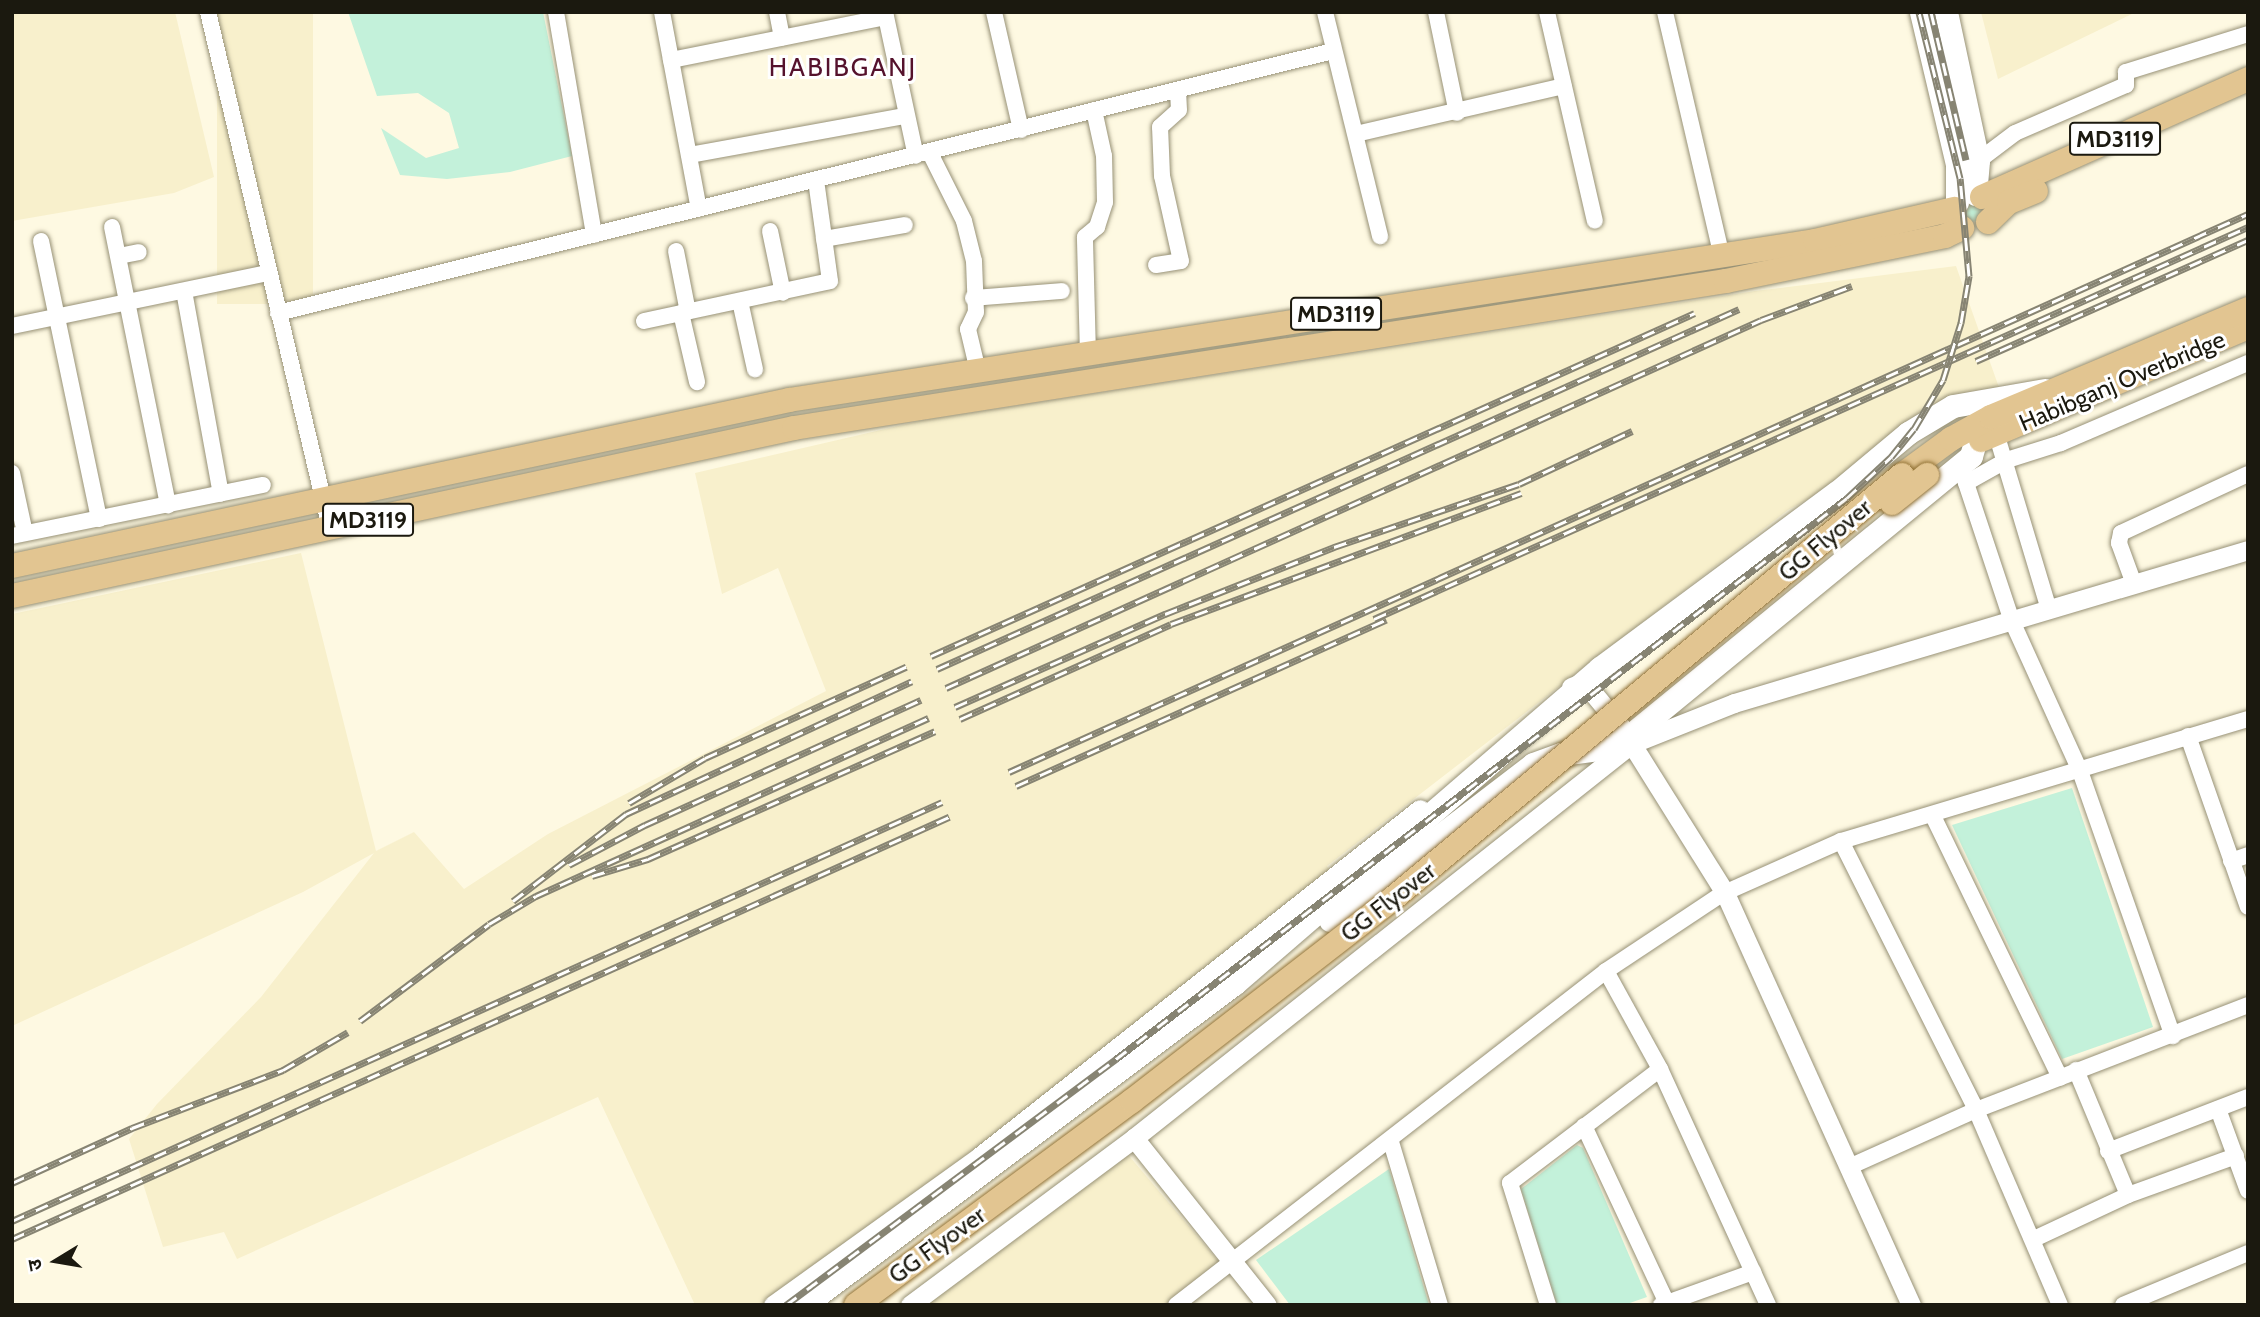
<!DOCTYPE html>
<meta charset="utf-8">
<style>
body{margin:0}
#map{position:relative;width:2260px;height:1317px;overflow:hidden;background:#fef9e2;font-family:Cabin,"Noto Sans Devanagari",sans-serif}
div>[style]{position:absolute}
.built>*{inset:0;background:#f8f0cc;transform-origin:0 0}
.green>*{inset:0;background:#c3f1da}
.round{border-radius:50%}
.roads{filter:drop-shadow(0 0 2px #979176) drop-shadow(0 0 2px #979176)}
.minor>*{height:16px;margin:-8px;padding:0 8px;transform-origin:8px;border-radius:8px;background:#fff}
.tertiary>*{height:19px;margin:-9.5px;padding:0 9.5px;transform-origin:9.5px;border-radius:9.5px;background:#fff}
.secondary>*{height:23px;margin:-11.5px;padding:0 11.5px;transform-origin:11.5px;border-radius:11.5px;background:#fff}
.primary>*{height:24px;margin:-12px;padding:0 12px;transform-origin:12px;border-radius:12px;background:#e2c591}
.rail>*{height:7px;margin-top:-3.5px;transform-origin:0;background:repeating-linear-gradient(90deg,#fff 0 13px,#878473 0 26px);box-sizing:border-box;border-block:2px solid #878473}
.bridges{filter:drop-shadow(0 0 2px #907033) drop-shadow(0 0 2px #907033)}
.primary-bridge>*{height:24px;margin:-12px;padding:0 12px;transform-origin:12px;border-radius:12px;background:#e2c591}
span{translate:-50% -50%;white-space:nowrap;text-align:center;line-height:1.15;-webkit-text-stroke:6px #fff;paint-order:stroke}
.shield-label span{padding:2px 5px;background:#fff;border:2px solid;border-radius:5px;-webkit-text-stroke-width:0}
.shield-label{font-size:23px;color:#1b190f;font-weight:700}
.street-label{font-size:24px;color:#1b190f}
.neighbourhood-label{font-size:26px;color:#55122c;letter-spacing:2px}
.frame{position:absolute;inset:0;border:14px solid #1b190f;pointer-events:none}
.north{position:absolute;left:21px;top:1226px;width:70px;height:70px;-webkit-text-stroke:5px #fff;paint-order:stroke;rotate:259deg;font-size:19px;font-weight:700;line-height:28px;text-align:center;color:#1b190f}
.north::after{content:'';display:block;margin:auto;width:24px;height:32px;background:#1b190f;clip-path:polygon(50% 0,100% 100%,50% 72%,0 100%)}
</style>
<div id="map">
<div class="built">
<div style="clip-path:polygon(12px 12px,175px 12px,214px 177px,174px 193px,12px 221px)"></div>
<div style="left:217px;top:12px;width:96px;height:292px"></div>
<div style="clip-path:polygon(1981px 12px,2136px 12px,1998px 79px)"></div>
<div style="clip-path:polygon(1956px 266px,2002px 396px,1788px 510px,1327px 866px,1338px 883px,793px 1305px,695px 1305px,598px 1097px,237px 1259px,224px 1232px,163px 1247px,129px 1139px,157px 1104px,261px 997px,374px 853px,303px 892px,12px 1026px,12px 614px,301px 553px,376px 851px,414px 832px,464px 889px,548px 834px,826px 691px,778px 568px,722px 594px,695px 473px,924px 420px,1755px 291px)"></div>
<div style="clip-path:polygon(1124px 1150px,1220px 1263px,1166px 1305px,926px 1305px)"></div>
</div>
<div class="green">
<div style="clip-path:polygon(348px 12px,543px 12px,572px 156px,510px 172px,447px 179px,400px 175px,381px 128px,426px 158px,459px 148px,449px 113px,418px 93px,377px 96px)"></div>
<div class="round" style="left:1963px;top:204px;width:18px;height:18px"></div>
<div style="clip-path:polygon(2072px 788px,2153px 1027px,2062px 1059px,1952px 825px)"></div>
<div style="clip-path:polygon(1577px 1145px,1583px 1148px,1647px 1297px,1624px 1305px,1557px 1305px,1521px 1189px)"></div>
<div style="clip-path:polygon(1389px 1169px,1429px 1305px,1290px 1305px,1256px 1260px)"></div>
</div>
<div class="roads">
<div class="minor">
<div style="left:208px;top:12px;width:530px;rotate:76.7deg"></div>
<div style="left:556px;top:12px;width:226px;rotate:80.3deg"></div>
<div style="left:662px;top:12px;width:200px;rotate:79.4deg"></div>
<div style="left:777px;top:12px;width:26px;rotate:79deg"></div>
<div style="left:885px;top:12px;width:147px;rotate:77.9deg"></div>
<div style="left:994px;top:12px;width:121px;rotate:77.1deg"></div>
<div style="left:1325px;top:12px;width:231px;rotate:76.2deg"></div>
<div style="left:1436px;top:12px;width:103px;rotate:78.3deg"></div>
<div style="left:1547px;top:12px;width:214px;rotate:77.1deg"></div>
<div style="left:1665px;top:12px;width:247px;rotate:76.9deg"></div>
<div style="left:671px;top:60px;width:219px;rotate:-11.3deg"></div>
<div style="left:1356px;top:134px;width:213px;rotate:-13deg"></div>
<div style="left:930px;top:153px;width:76px;rotate:63.4deg"></div>
<div style="left:964px;top:221px;width:41px;rotate:76deg"></div>
<div style="left:974px;top:261px;width:51px;rotate:87.8deg"></div>
<div style="left:976px;top:312px;width:19px;rotate:115deg"></div>
<div style="left:968px;top:329px;width:43px;rotate:76.6deg"></div>
<div style="left:690px;top:155px;width:219px;rotate:-10.3deg"></div>
<div style="left:1978px;top:161px;width:46px;rotate:-37.1deg"></div>
<div style="left:2015px;top:133px;width:121px;rotate:-23.4deg"></div>
<div style="left:2126px;top:85px;width:13px;rotate:-90deg"></div>
<div style="left:2126px;top:72px;width:128px;rotate:-17.3deg"></div>
<div style="left:112px;top:227px;width:284px;rotate:78.6deg"></div>
<div style="left:770px;top:231px;width:63px;rotate:78.2deg"></div>
<div style="left:824px;top:239px;width:82px;rotate:-9.8deg"></div>
<div style="left:41px;top:241px;width:284px;rotate:78.2deg"></div>
<div style="left:676px;top:251px;width:62px;rotate:78.9deg"></div>
<div style="left:119px;top:256px;width:20px;rotate:-11deg"></div>
<div style="left:1156px;top:265px;width:25px;rotate:-9deg"></div>
<div style="left:1181px;top:261px;width:87px;rotate:-102.6deg"></div>
<div style="left:1162px;top:176px;width:49px;rotate:-92.3deg"></div>
<div style="left:1160px;top:127px;width:25px;rotate:-42deg"></div>
<div style="left:1179px;top:110px;width:19px;rotate:-93deg"></div>
<div style="left:184px;top:291px;width:206px;rotate:79.7deg"></div>
<div style="left:973px;top:298px;width:89px;rotate:-4.5deg"></div>
<div style="left:740px;top:301px;width:70px;rotate:77.6deg"></div>
<div style="left:278px;top:313px;width:1087px;rotate:-13.95deg"></div>
<div style="left:681px;top:313px;width:71px;rotate:76.9deg"></div>
<div style="left:644px;top:321px;width:190px;rotate:-12.1deg"></div>
<div style="left:830px;top:281px;width:102px;rotate:-97.9deg"></div>
<div style="left:12px;top:326px;width:261px;rotate:-11.7deg"></div>
<div style="left:1088px;top:355px;width:118px;rotate:-91.5deg"></div>
<div style="left:1085px;top:237px;width:16px;rotate:-40deg"></div>
<div style="left:1097px;top:227px;width:26px;rotate:-72deg"></div>
<div style="left:1105px;top:202px;width:46px;rotate:-91.2deg"></div>
<div style="left:1104px;top:156px;width:47px;rotate:-102.3deg"></div>
<div style="left:1996px;top:433px;width:185px;rotate:73.3deg"></div>
<div style="left:1960px;top:465px;width:164px;rotate:71.6deg"></div>
<div style="left:2012px;top:621px;width:165px;rotate:65.6deg"></div>
<div style="left:2080px;top:771px;width:281px;rotate:70.7deg"></div>
<div style="left:12px;top:473px;width:61px;rotate:77.8deg"></div>
<div style="left:1966px;top:483px;width:47px;rotate:-29.3deg"></div>
<div style="left:2007px;top:460px;width:57px;rotate:-17.5deg"></div>
<div style="left:2061px;top:443px;width:203px;rotate:-23.2deg"></div>
<div style="left:12px;top:536px;width:256px;rotate:-11.5deg"></div>
<div style="left:2134px;top:584px;width:44px;rotate:-110.1deg"></div>
<div style="left:2119px;top:543px;width:10px;rotate:-79deg"></div>
<div style="left:2121px;top:533px;width:140px;rotate:-24.9deg"></div>
<div style="left:2188px;top:736px;width:181px;rotate:70.7deg"></div>
<div style="left:1933px;top:816px;width:291px;rotate:64.1deg"></div>
<div style="left:1841px;top:841px;width:301px;rotate:63.3deg"></div>
<div style="left:1976px;top:1110px;width:212px;rotate:66.7deg"></div>
<div style="left:2231px;top:861px;width:18px;rotate:-19deg"></div>
<div style="left:1606px;top:971px;width:112px;rotate:61.1deg"></div>
<div style="left:1660px;top:1069px;width:260px;rotate:65.4deg"></div>
<div style="left:2076px;top:1070px;width:135px;rotate:67.4deg"></div>
<div style="left:2218px;top:1109px;width:87px;rotate:69.9deg"></div>
<div style="left:1584px;top:1126px;width:195px;rotate:64.9deg"></div>
<div style="left:1391px;top:1142px;width:170px;rotate:73.3deg"></div>
<div style="left:2108px;top:1151px;width:150px;rotate:-21.1deg"></div>
<div style="left:1849px;top:1167px;width:139px;rotate:-24.2deg"></div>
<div style="left:1976px;top:1110px;width:292px;rotate:-21.1deg"></div>
<div style="left:2034px;top:1239px;width:104px;rotate:-25.1deg"></div>
<div style="left:2128px;top:1195px;width:115px;rotate:-19.9deg"></div>
<div style="left:1176px;top:1305px;width:544px;rotate:-37.84deg"></div>
<div style="left:1606px;top:971px;width:139px;rotate:-33.6deg"></div>
<div style="left:1722px;top:894px;width:130px;rotate:-24deg"></div>
<div style="left:1841px;top:841px;width:425px;rotate:-16.7deg"></div>
<div style="left:1548px;top:1305px;width:128px;rotate:-107.3deg"></div>
<div style="left:1510px;top:1183px;width:188px;rotate:-37.2deg"></div>
<div style="left:1661px;top:1305px;width:98px;rotate:-19.7deg"></div>
<div style="left:2123px;top:1305px;width:135px;rotate:-22.6deg"></div>
</div>
<div class="tertiary">
<div style="left:1571px;top:687px;width:14px;rotate:-21deg"></div>
<div style="left:1584px;top:682px;width:58px;rotate:50.6deg"></div>
<div style="left:1621px;top:727px;width:196px;rotate:57.9deg"></div>
<div style="left:1725px;top:893px;width:452px;rotate:65.7deg"></div>
<div style="left:1134px;top:1138px;width:213px;rotate:51.5deg"></div>
<div style="left:773px;top:1305px;width:255px;rotate:-35.7deg"></div>
<div style="left:980px;top:1156px;width:560px;rotate:-38.26deg"></div>
<div style="left:910px;top:1305px;width:279px;rotate:-36.7deg"></div>
<div style="left:1134px;top:1138px;width:634px;rotate:-38.41deg"></div>
<div style="left:1631px;top:744px;width:111px;rotate:-21.7deg"></div>
<div style="left:1734px;top:703px;width:536px;rotate:-16.58deg"></div>
</div>
<div class="secondary">
<div style="left:1921px;top:12px;width:156px;rotate:76.7deg"></div>
<div style="left:1957px;top:164px;width:38px;rotate:90deg"></div>
<div style="left:1946px;top:12px;width:152px;rotate:77.9deg"></div>
<div style="left:1978px;top:161px;width:33px;rotate:95deg"></div>
<div style="left:1330px;top:920px;width:256px;rotate:-37.5deg"></div>
<div style="left:1533px;top:764px;width:30px;rotate:-20deg"></div>
<div style="left:1561px;top:754px;width:45px;rotate:-7.6deg"></div>
<div style="left:1606px;top:748px;width:25px;rotate:-27deg"></div>
<div style="left:1628px;top:737px;width:443px;rotate:-39.3deg"></div>
<div style="left:1971px;top:456px;width:15px;rotate:-74deg"></div>
<div style="left:804px;top:1305px;width:538px;rotate:-36.76deg"></div>
<div style="left:1235px;top:983px;width:482px;rotate:-40.8deg"></div>
<div style="left:1600px;top:668px;width:294px;rotate:-36.6deg"></div>
<div style="left:1836px;top:493px;width:94px;rotate:-39.8deg"></div>
<div style="left:1908px;top:433px;width:52px;rotate:-31deg"></div>
<div style="left:1953px;top:406px;width:93px;rotate:-9.9deg"></div>
</div>
<div class="primary">
<div style="left:1982px;top:197px;width:291px;rotate:-23.9deg"></div>
<div style="left:1988px;top:222px;width:29px;rotate:-44deg"></div>
<div style="left:2009px;top:202px;width:29px;rotate:-22deg"></div>
<div style="left:1981px;top:440px;width:290px;rotate:-22.9deg"></div>
<div style="left:1902px;top:475px;width:61px;rotate:-36.3deg"></div>
<div style="left:1951px;top:439px;width:46px;rotate:-28.8deg"></div>
<div style="left:1991px;top:417px;width:279px;rotate:-22.8deg"></div>
<div style="left:12px;top:566px;width:795px;rotate:-12.06deg"></div>
<div style="left:789px;top:400px;width:1038px;rotate:-8.81deg"></div>
<div style="left:1815px;top:241px;width:143px;rotate:-13deg"></div>
<div style="left:12px;top:596px;width:800px;rotate:-12.12deg"></div>
<div style="left:794px;top:428px;width:944px;rotate:-8.96deg"></div>
<div style="left:1726px;top:281px;width:224px;rotate:-11.6deg"></div>
<div style="left:1945px;top:236px;width:19px;rotate:-25deg"></div>
</div>
</div>
<div class="rail">
<div style="left:1931px;top:12px;width:152px;rotate:76.7deg"></div>
<div style="left:1976px;top:361px;width:298px;rotate:-24deg"></div>
<div style="left:1374px;top:619px;width:958px;rotate:-24.16deg"></div>
<div style="left:931px;top:656px;width:837px;rotate:-24.18deg"></div>
<div style="left:937px;top:669px;width:879px;rotate:-24.17deg"></div>
<div style="left:946px;top:688px;width:894px;rotate:-24.3deg"></div>
<div style="left:1761px;top:320px;width:97px;rotate:-20.5deg"></div>
<div style="left:955px;top:707px;width:230px;rotate:-23.9deg"></div>
<div style="left:1165px;top:614px;width:182px;rotate:-21.6deg"></div>
<div style="left:1334px;top:547px;width:195px;rotate:-18.8deg"></div>
<div style="left:1519px;top:484px;width:125px;rotate:-25.1deg"></div>
<div style="left:960px;top:719px;width:231px;rotate:-24.2deg"></div>
<div style="left:1171px;top:624px;width:374px;rotate:-20.5deg"></div>
<div style="left:1009px;top:772px;width:1359px;rotate:-24.25deg"></div>
<div style="left:1016px;top:786px;width:406px;rotate:-24.2deg"></div>
<div style="left:629px;top:803px;width:88px;rotate:-30.6deg"></div>
<div style="left:705px;top:758px;width:221px;rotate:-24.4deg"></div>
<div style="left:569px;top:865px;width:86px;rotate:-27.8deg"></div>
<div style="left:645px;top:825px;width:303px;rotate:-24.4deg"></div>
<div style="left:592px;top:876px;width:59px;rotate:-16.9deg"></div>
<div style="left:648px;top:859px;width:314px;rotate:-24deg"></div>
<div style="left:513px;top:901px;width:143px;rotate:-37.6deg"></div>
<div style="left:626px;top:814px;width:315px;rotate:-24.9deg"></div>
<div style="left:360px;top:1021px;width:161px;rotate:-36.9deg"></div>
<div style="left:489px;top:924px;width:55px;rotate:-30.8deg"></div>
<div style="left:536px;top:896px;width:431px;rotate:-24.4deg"></div>
<div style="left:12px;top:1183px;width:132px;rotate:-24.6deg"></div>
<div style="left:132px;top:1128px;width:162px;rotate:-21deg"></div>
<div style="left:283px;top:1070px;width:75px;rotate:-30.3deg"></div>
<div style="left:12px;top:1221px;width:1020px;rotate:-24.25deg"></div>
<div style="left:12px;top:1239px;width:1028px;rotate:-24.25deg"></div>
<div style="left:786px;top:1305px;width:412px;rotate:-36.7deg"></div>
<div style="left:1116px;top:1059px;width:921px;rotate:-37.5deg"></div>
<div style="left:1847px;top:498px;width:60px;rotate:-43deg"></div>
<div style="left:1891px;top:457px;width:36px;rotate:-51deg"></div>
<div style="left:1914px;top:429px;width:57px;rotate:-59.4deg"></div>
<div style="left:1943px;top:380px;width:60px;rotate:-72.5deg"></div>
<div style="left:1961px;top:323px;width:48px;rotate:-80.3deg"></div>
<div style="left:1969px;top:276px;width:98px;rotate:-95.2deg"></div>
<div style="left:1960px;top:178px;width:171px;rotate:-103.9deg"></div>
</div>
<div class="bridges">
<div class="primary-bridge">
<div style="left:1892px;top:503px;width:45px;rotate:-38.7deg"></div>
<div style="left:856px;top:1305px;width:343px;rotate:-36.5deg"></div>
<div style="left:1132px;top:1101px;width:326px;rotate:-37.8deg"></div>
<div style="left:1390px;top:901px;width:666px;rotate:-39.76deg"></div>
</div>
</div>
<div class="shield-label">
<span style="left:2115px;top:139px">MD3119</span>
<span style="left:1336px;top:314px">MD3119</span>
<span style="left:368px;top:520px">MD3119</span>
</div>
<div class="street-label">
<span style="left:2122px;top:381px;rotate:-23deg">Habibganj Overbridge</span>
<span style="left:1825px;top:540px;rotate:-40deg">GG Flyover</span>
<span style="left:1388px;top:902px;rotate:-38deg">GG Flyover</span>
<span style="left:937px;top:1245px;rotate:-36deg">GG Flyover</span>
</div>
<div class="neighbourhood-label">
<span style="left:843px;top:68px">HABIBGANJ</span>
</div>
<div class="frame"></div>
<div class="north">उ</div>
</div>
